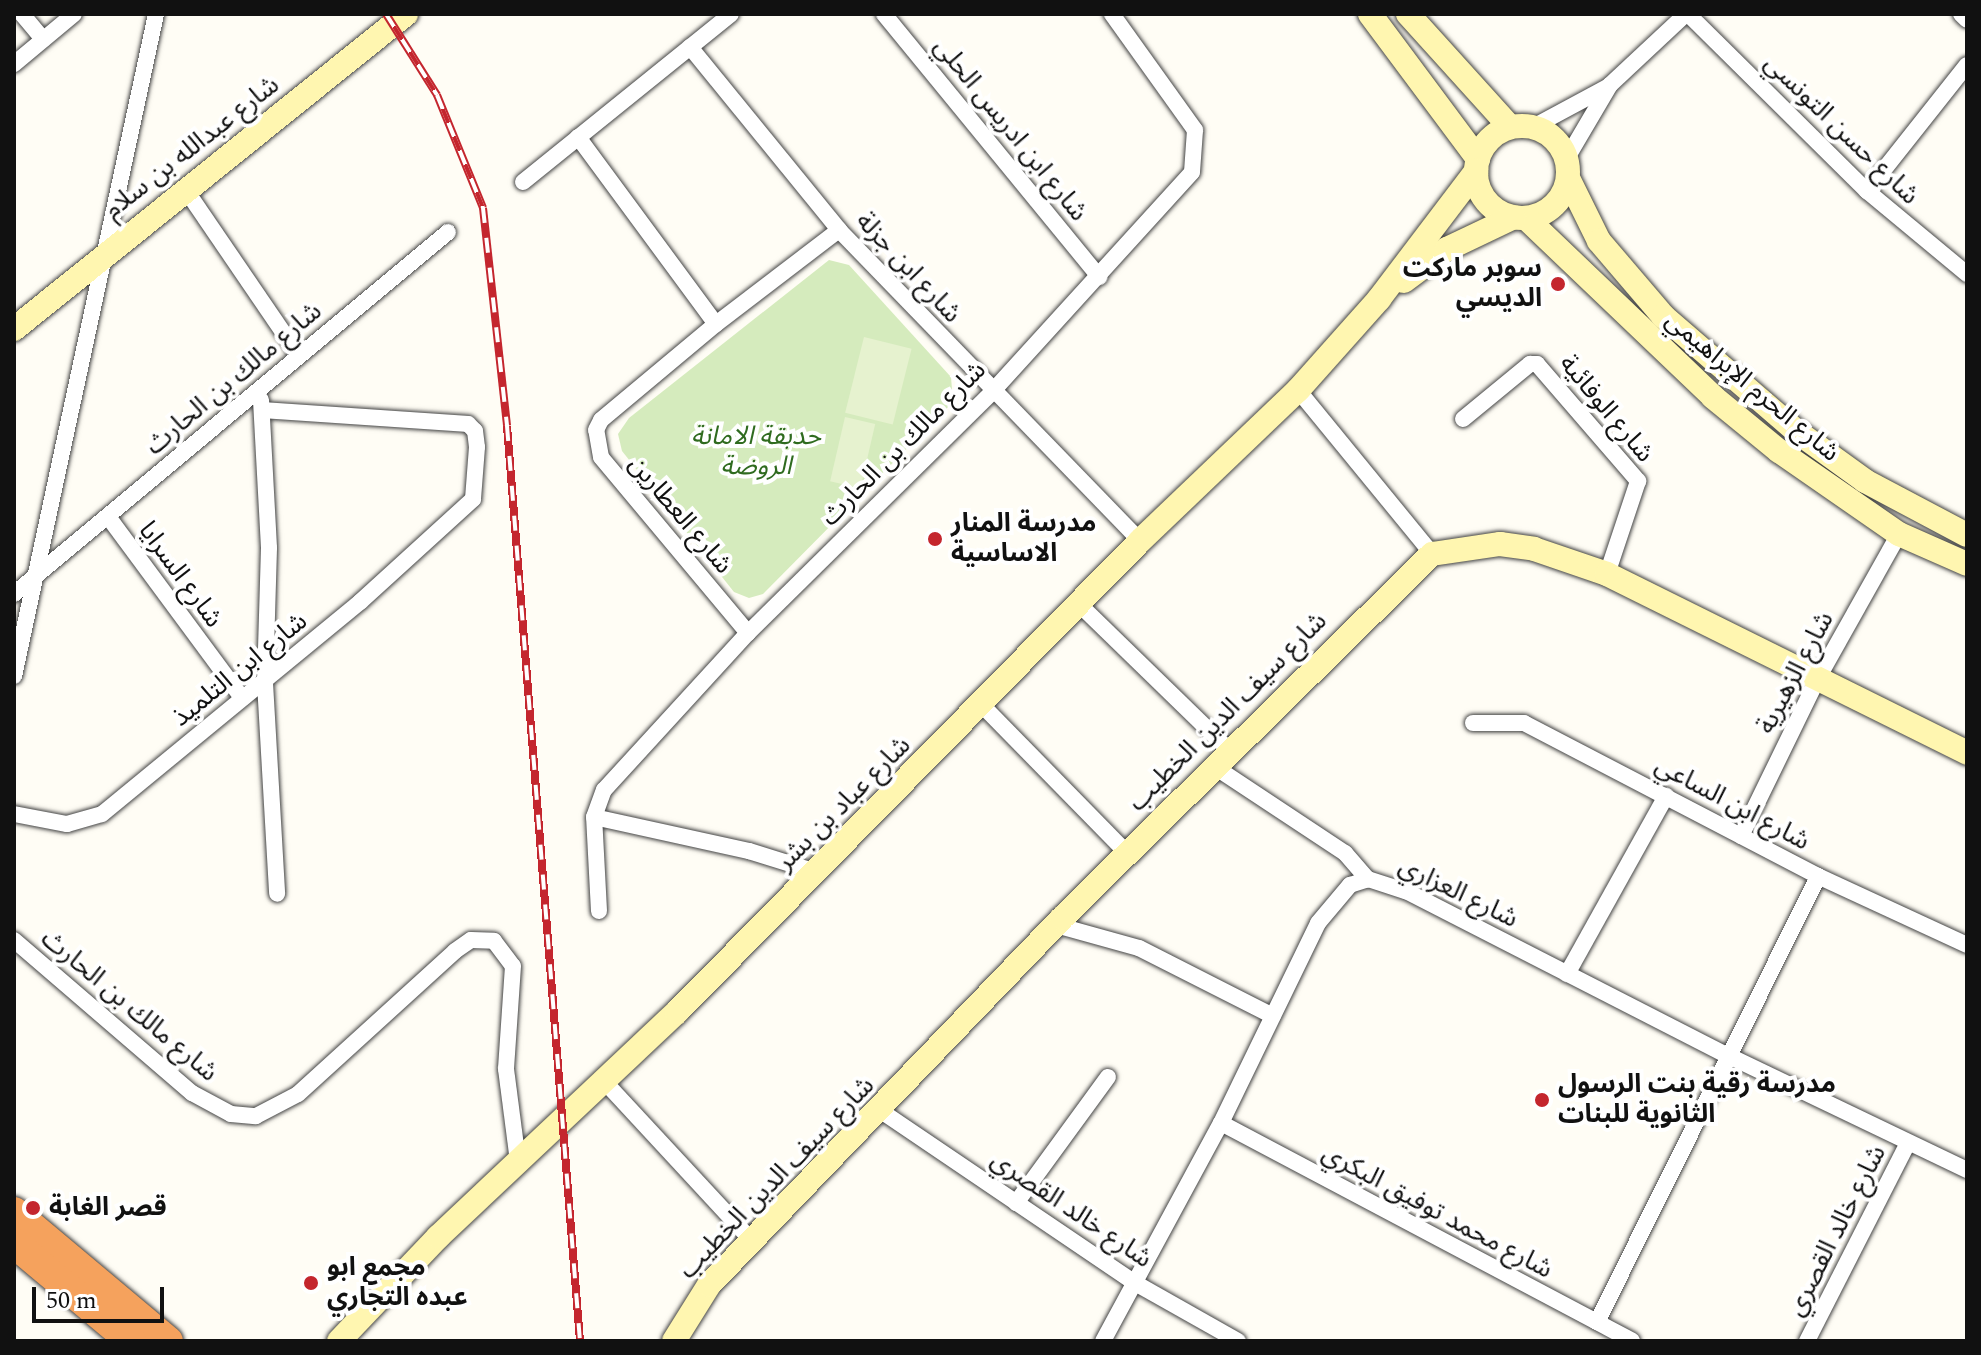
<!DOCTYPE html>
<meta charset="utf-8">
<style>
body{margin:0}
#map{position:relative;width:1981px;height:1355px;overflow:hidden;background:#fffdf5;font-family:Spectral,"Noto Sans Arabic",serif}
div>[style]{position:absolute}
.green>*{inset:0;background:#d5ebbd}
.pitch>*{inset:0;background:#e6f2cf;transform-origin:0 0}
.roads{filter:drop-shadow(0 0 2px #444) drop-shadow(0 0 2px #444)}
.street>*{height:16px;margin:-8px;padding:0 8px;transform-origin:8px;border-radius:8px;background:#fff}
.secondary>*{height:24px;margin:-12px;padding:0 12px;transform-origin:12px;border-radius:12px;background:#fff6b0}
.secondary>.ring{margin:-12px;padding:0;box-sizing:content-box;background:none;border:24px solid #fff6b0;border-radius:50%}
.highway>*{height:30px;margin:-15px;padding:0 15px;transform-origin:15px;border-radius:15px;background:#f5a25d}
.rail>*{height:8px;margin-top:-4px;transform-origin:0;background:repeating-linear-gradient(90deg,#fff 0 15px,#c4262e 0 30px);box-sizing:border-box;border-block:2px solid #c4262e}
.dots>*{width:22px;height:22px;translate:-50% -50%;box-sizing:border-box;border:4px solid #fff;border-radius:50%}
span{translate:-50% -50%;white-space:nowrap;text-align:center;line-height:1.15;-webkit-text-stroke:8px #fff;paint-order:stroke}
.street-label{font-size:26px;color:#111}
.poi-label{font-size:26px;color:#111;font-weight:700}
.right{translate:-100% -50%;text-align:right}
.left{translate:0 -50%;text-align:left}
.park-label{font-size:26px;color:#2f6b1f;font-style:italic}
.frame{position:absolute;inset:0;border:16px solid #111;pointer-events:none}
.scale{position:absolute;left:32px;top:1287px;width:132px;height:36px;box-sizing:border-box;border:4px solid #111;border-top:0;padding-left:10px;font-size:24px;line-height:28px;white-space:nowrap;color:#111;-webkit-text-stroke:6px #fff;paint-order:stroke}
</style>
<div id="map">
<div class="green">
<div style="clip-path:polygon(829px 260px,849px 265px,951px 377px,953px 402px,763px 594px,749px 598px,734px 592px,622px 451px,618px 434px,629px 418px)"></div>
</div>
<div class="pitch">
<div style="left:864px;top:337px;width:49px;height:78px;rotate:14deg"></div>
<div style="left:845px;top:417px;width:31px;height:66px;rotate:13deg"></div>
</div>
<div class="roads">
<div class="street">
<div style="left:22px;top:14px;width:33px;rotate:50deg"></div>
<div style="left:884px;top:14px;width:340px;rotate:50.7deg"></div>
<div style="left:1688px;top:14px;width:252px;rotate:44.7deg"></div>
<div style="left:1867px;top:191px;width:130px;rotate:39.7deg"></div>
<div style="left:1961px;top:14px;width:8px;rotate:45deg"></div>
<div style="left:690px;top:47px;width:236px;rotate:50.8deg"></div>
<div style="left:839px;top:230px;width:433px;rotate:45.9deg"></div>
<div style="left:14px;top:64px;width:78px;rotate:-39.8deg"></div>
<div style="left:1533px;top:127px;width:86px;rotate:-28.3deg"></div>
<div style="left:578px;top:137px;width:232px;rotate:53.6deg"></div>
<div style="left:1567px;top:158px;width:85px;rotate:-59.5deg"></div>
<div style="left:1610px;top:85px;width:104px;rotate:-43.1deg"></div>
<div style="left:523px;top:182px;width:267px;rotate:-38.9deg"></div>
<div style="left:186px;top:190px;width:199px;rotate:55.7deg"></div>
<div style="left:1867px;top:191px;width:161px;rotate:-51.6deg"></div>
<div style="left:1298px;top:390px;width:212px;rotate:50.7deg"></div>
<div style="left:261px;top:400px;width:148px;rotate:86.9deg"></div>
<div style="left:269px;top:548px;width:135px;rotate:91.7deg"></div>
<div style="left:265px;top:683px;width:211px;rotate:86.7deg"></div>
<div style="left:1463px;top:419px;width:87px;rotate:-39.4deg"></div>
<div style="left:1530px;top:364px;width:7px"></div>
<div style="left:1537px;top:364px;width:155px;rotate:49.2deg"></div>
<div style="left:1638px;top:481px;width:98px;rotate:108.4deg"></div>
<div style="left:109px;top:518px;width:224px;rotate:53.5deg"></div>
<div style="left:14px;top:594px;width:565px;rotate:-39.83deg"></div>
<div style="left:1079px;top:604px;width:211px;rotate:44.2deg"></div>
<div style="left:748px;top:633px;width:229px;rotate:-129.9deg"></div>
<div style="left:601px;top:457px;width:27px;rotate:-100deg"></div>
<div style="left:596px;top:430px;width:11px;rotate:-63deg"></div>
<div style="left:601px;top:420px;width:150px;rotate:-39.9deg"></div>
<div style="left:716px;top:324px;width:155px;rotate:-37.4deg"></div>
<div style="left:14px;top:676px;width:677px;rotate:-77.89deg"></div>
<div style="left:982px;top:705px;width:207px;rotate:45.6deg"></div>
<div style="left:1473px;top:723px;width:51px"></div>
<div style="left:1524px;top:723px;width:331px;rotate:27.5deg"></div>
<div style="left:1818px;top:876px;width:164px;rotate:24.8deg"></div>
<div style="left:1215px;top:767px;width:156px;rotate:33.5deg"></div>
<div style="left:1345px;top:853px;width:35px;rotate:49deg"></div>
<div style="left:14px;top:814px;width:54px;rotate:10.7deg"></div>
<div style="left:67px;top:824px;width:36px;rotate:-16deg"></div>
<div style="left:102px;top:814px;width:334px;rotate:-39.4deg"></div>
<div style="left:360px;top:602px;width:153px;rotate:-42.3deg"></div>
<div style="left:473px;top:499px;width:52px;rotate:-85.6deg"></div>
<div style="left:477px;top:447px;width:16px;rotate:-97deg"></div>
<div style="left:475px;top:431px;width:10px;rotate:-135deg"></div>
<div style="left:468px;top:424px;width:206px;rotate:-176.1deg"></div>
<div style="left:594px;top:817px;width:159px;rotate:12.4deg"></div>
<div style="left:749px;top:851px;width:70px;rotate:17.4deg"></div>
<div style="left:1741px;top:836px;width:174px;rotate:-64deg"></div>
<div style="left:1817px;top:680px;width:167px;rotate:-60.7deg"></div>
<div style="left:599px;top:911px;width:94px;rotate:-93deg"></div>
<div style="left:594px;top:817px;width:29px;rotate:-70deg"></div>
<div style="left:604px;top:790px;width:213px;rotate:-47.5deg"></div>
<div style="left:748px;top:633px;width:343px;rotate:-44.6deg"></div>
<div style="left:992px;top:392px;width:297px;rotate:-47.7deg"></div>
<div style="left:1192px;top:172px;width:42px;rotate:-85.9deg"></div>
<div style="left:1195px;top:130px;width:143px;rotate:-125.6deg"></div>
<div style="left:1056px;top:925px;width:86px;rotate:15.5deg"></div>
<div style="left:1139px;top:948px;width:150px;rotate:26.9deg"></div>
<div style="left:14px;top:940px;width:235px;rotate:40.7deg"></div>
<div style="left:192px;top:1093px;width:44px;rotate:28.3deg"></div>
<div style="left:231px;top:1114px;width:25px;rotate:5deg"></div>
<div style="left:256px;top:1116px;width:47px;rotate:-27.6deg"></div>
<div style="left:298px;top:1094px;width:212px;rotate:-42.3deg"></div>
<div style="left:455px;top:951px;width:19px;rotate:-35deg"></div>
<div style="left:471px;top:940px;width:23px;rotate:2deg"></div>
<div style="left:494px;top:941px;width:31px;rotate:53deg"></div>
<div style="left:513px;top:966px;width:103px;rotate:93.9deg"></div>
<div style="left:506px;top:1069px;width:93px;rotate:82.6deg"></div>
<div style="left:1567px;top:974px;width:204px;rotate:-60.9deg"></div>
<div style="left:603px;top:1080px;width:219px;rotate:47.2deg"></div>
<div style="left:881px;top:1111px;width:307px;rotate:34.1deg"></div>
<div style="left:1135px;top:1283px;width:118px;rotate:29.4deg"></div>
<div style="left:1221px;top:1123px;width:465px;rotate:27.9deg"></div>
<div style="left:1016px;top:1203px;width:156px;rotate:-53.9deg"></div>
<div style="left:1597px;top:1322px;width:498px;rotate:-63.6deg"></div>
<div style="left:1103px;top:1341px;width:248px;rotate:-61.6deg"></div>
<div style="left:1221px;top:1123px;width:222px;rotate:-64.1deg"></div>
<div style="left:1318px;top:923px;width:50px;rotate:-49.9deg"></div>
<div style="left:1350px;top:885px;width:19px;rotate:-18deg"></div>
<div style="left:1368px;top:879px;width:40px;rotate:18deg"></div>
<div style="left:1406px;top:891px;width:363px;rotate:27.1deg"></div>
<div style="left:1729px;top:1056px;width:264px;rotate:25.6deg"></div>
<div style="left:1807px;top:1341px;width:222px;rotate:-63deg"></div>
</div>
<div class="secondary">
<div style="left:1370px;top:14px;width:181px;rotate:53.3deg"></div>
<div style="left:1408px;top:14px;width:152px;rotate:47.9deg"></div>
<div class="ring" style="left:1476px;top:126px;width:68px;height:68px"></div>
<div style="left:1568px;top:178px;width:70px;rotate:63.8deg"></div>
<div style="left:1599px;top:241px;width:99px;rotate:49.5deg"></div>
<div style="left:1663px;top:316px;width:176px;rotate:40.8deg"></div>
<div style="left:1796px;top:431px;width:85px;rotate:35.9deg"></div>
<div style="left:1865px;top:481px;width:115px;rotate:27.9deg"></div>
<div style="left:1526px;top:218px;width:259px;rotate:43.7deg"></div>
<div style="left:1713px;top:397px;width:85px;rotate:39.3deg"></div>
<div style="left:1779px;top:451px;width:146px;rotate:34.7deg"></div>
<div style="left:1899px;top:534px;width:74px;rotate:23.8deg"></div>
<div style="left:1404px;top:281px;width:54px;rotate:-36.7deg"></div>
<div style="left:1447px;top:249px;width:74px;rotate:-25.5deg"></div>
<div style="left:14px;top:329px;width:503px;rotate:-38.78deg"></div>
<div style="left:339px;top:1341px;width:144px;rotate:-46.4deg"></div>
<div style="left:438px;top:1237px;width:328px;rotate:-43.3deg"></div>
<div style="left:677px;top:1012px;width:660px;rotate:-45.49deg"></div>
<div style="left:1140px;top:541px;width:219px;rotate:-43.7deg"></div>
<div style="left:1298px;top:390px;width:122px;rotate:-48.3deg"></div>
<div style="left:1379px;top:299px;width:161px;rotate:-52.8deg"></div>
<div style="left:674px;top:1341px;width:66px;rotate:-58deg"></div>
<div style="left:709px;top:1285px;width:509px;rotate:-46.11deg"></div>
<div style="left:1062px;top:918px;width:519px;rotate:-44.53deg"></div>
<div style="left:1432px;top:554px;width:69px;rotate:-8.4deg"></div>
<div style="left:1500px;top:544px;width:34px;rotate:8deg"></div>
<div style="left:1534px;top:549px;width:77px;rotate:18.9deg"></div>
<div style="left:1607px;top:574px;width:402px;rotate:26.4deg"></div>
</div>
<div class="highway">
<div style="left:14px;top:1212px;width:201px;rotate:40deg"></div>
<div style="left:14px;top:1243px;width:153px;rotate:39.9deg"></div>
</div>
</div>
<div class="rail">
<div style="left:386px;top:14px;width:96px;rotate:57.8deg"></div>
<div style="left:437px;top:95px;width:122px;rotate:67.8deg"></div>
<div style="left:483px;top:208px;width:219px;rotate:83.7deg"></div>
<div style="left:507px;top:426px;width:918px;rotate:85.44deg"></div>
</div>
<div class="dots">
<div style="left:1558px;top:284px;background:#c4262e"></div>
<div style="left:935px;top:539px;background:#c4262e"></div>
<div style="left:1542px;top:1100px;background:#c4262e"></div>
<div style="left:33px;top:1208px;background:#c4262e"></div>
<div style="left:311px;top:1283px;background:#c4262e"></div>
</div>
<div class="street-label">
<span style="left:1010px;top:130px;rotate:51deg">شارع ابن ادريس الحلي</span>
<span style="left:1841px;top:130px;rotate:44deg">شارع حسن التونسي</span>
<span style="left:192px;top:148px;rotate:-38deg">شارع عبدالله بن سلام</span>
<span style="left:908px;top:268px;rotate:47deg">شارع ابن جزلة</span>
<span style="left:234px;top:379px;rotate:-40deg">شارع مالك بن الحارث</span>
<span style="left:1752px;top:387px;rotate:40deg">شارع الحرم الإبراهيمي</span>
<span style="left:1606px;top:409px;rotate:50deg">شارع الوفائية</span>
<span style="left:904px;top:444px;rotate:-45deg">شارع مالك بن الحارث</span>
<span style="left:680px;top:515px;rotate:50deg">شارع العطارين</span>
<span style="left:180px;top:575px;rotate:54deg">شارع السرايا</span>
<span style="left:240px;top:670px;rotate:-39deg">شارع ابن التلميذ</span>
<span style="left:1796px;top:673px;rotate:-62deg">شارع الزهيرية</span>
<span style="left:1228px;top:712px;rotate:-45deg">شارع سيف الدين الخطيب</span>
<span style="left:844px;top:804px;rotate:-45deg">شارع عباد بن بشر</span>
<span style="left:1732px;top:804px;rotate:28deg">شارع ابن الساعي</span>
<span style="left:1458px;top:893px;rotate:26deg">شارع العزاري</span>
<span style="left:129px;top:1006px;rotate:40deg">شارع مالك بن الحارث</span>
<span style="left:777px;top:1178px;rotate:-46deg">شارع سيف الدين الخطيب</span>
<span style="left:1071px;top:1210px;rotate:34deg">شارع خالد القصري</span>
<span style="left:1437px;top:1212px;rotate:28deg">شارع محمد توفيق البكري</span>
<span style="left:1837px;top:1231px;rotate:-63deg">شارع خالد القصري</span>
</div>
<div class="poi-label">
<span class="right" style="left:1542px;top:284px">سوبر ماركت<br>الديسي</span>
<span class="left" style="left:951px;top:539px">مدرسة المنار<br>الاساسية</span>
<span class="left" style="left:1558px;top:1100px">مدرسة رقية بنت الرسول<br>الثانوية للبنات</span>
<span class="left" style="left:49px;top:1208px">قصر الغابة</span>
<span class="left" style="left:327px;top:1283px">مجمع ابو<br>عبده التجاري</span>
</div>
<div class="park-label">
<span style="left:756px;top:452px">حدبقة الامانة<br>الروضة</span>
</div>
<div class="frame"></div>
<div class="scale">50 m</div>
</div>
